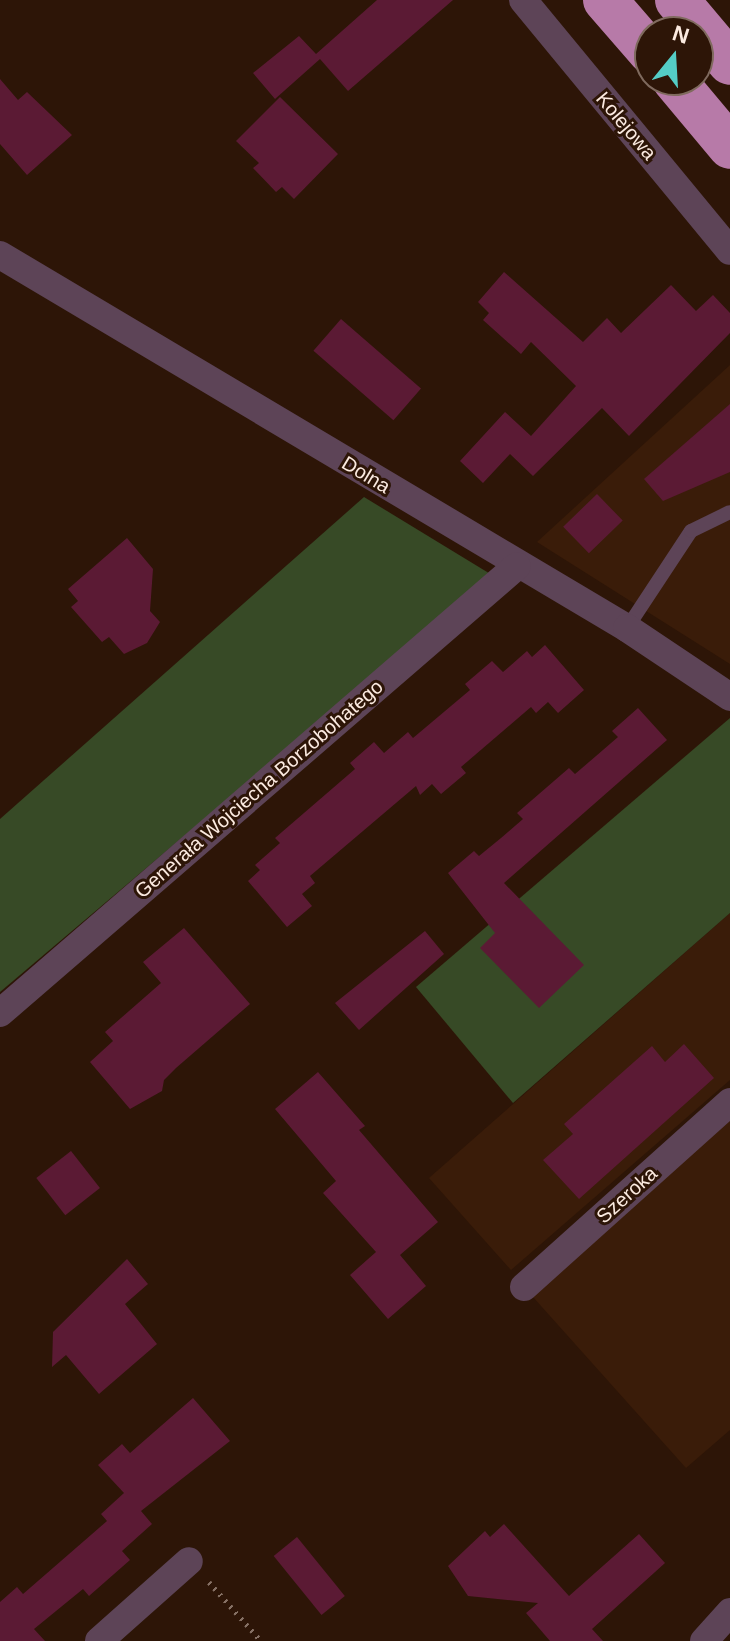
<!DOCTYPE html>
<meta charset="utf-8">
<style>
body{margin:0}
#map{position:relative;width:730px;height:1641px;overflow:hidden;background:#2d1507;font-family:Helvetica,sans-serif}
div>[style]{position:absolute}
.built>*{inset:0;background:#3a1c09}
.green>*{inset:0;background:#374a26}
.building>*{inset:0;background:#5b1a34;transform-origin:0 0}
.path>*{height:5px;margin-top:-2.5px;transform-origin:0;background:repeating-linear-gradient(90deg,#857064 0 2px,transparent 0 8px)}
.lane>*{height:14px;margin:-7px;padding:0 7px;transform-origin:7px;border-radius:7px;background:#5d4457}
.street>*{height:28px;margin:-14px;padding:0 14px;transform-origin:14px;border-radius:14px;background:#5d4457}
.highway>*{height:44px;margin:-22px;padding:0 22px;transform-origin:22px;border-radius:22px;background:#b77aa8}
span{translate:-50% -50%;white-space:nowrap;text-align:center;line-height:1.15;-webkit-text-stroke:6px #2d1507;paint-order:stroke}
.street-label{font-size:20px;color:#fbeae0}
.north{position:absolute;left:634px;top:16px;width:80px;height:80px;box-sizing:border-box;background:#2d1507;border:2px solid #7f6a5e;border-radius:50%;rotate:18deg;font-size:22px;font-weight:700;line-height:32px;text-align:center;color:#fbeae0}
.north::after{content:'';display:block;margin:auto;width:28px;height:36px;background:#54cdc6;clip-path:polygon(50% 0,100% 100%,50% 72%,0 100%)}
</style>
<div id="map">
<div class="built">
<div style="clip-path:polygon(730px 365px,730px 664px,537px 542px)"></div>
<div style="clip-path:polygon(730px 913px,730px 1080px,511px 1270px,429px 1178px)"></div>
<div style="clip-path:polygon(730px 1120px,730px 1430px,686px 1468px,533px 1297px)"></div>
</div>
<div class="green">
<div style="clip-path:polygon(364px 497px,492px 575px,0 992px,0 819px)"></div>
<div style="clip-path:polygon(730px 718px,730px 913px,513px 1103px,416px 987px)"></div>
</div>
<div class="building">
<div style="clip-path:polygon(377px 0,453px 0,348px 91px,320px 59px,275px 99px,253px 73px,299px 36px,316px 54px)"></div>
<div style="clip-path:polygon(0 79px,18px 100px,27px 92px,72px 135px,27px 175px,0 144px)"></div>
<div style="clip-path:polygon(280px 97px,338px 154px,294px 199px,282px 187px,276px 192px,253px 168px,259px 163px,236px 141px)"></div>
<div style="clip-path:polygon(504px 272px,583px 342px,607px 318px,621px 333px,671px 285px,696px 311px,713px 295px,730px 313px,730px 333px,629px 436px,602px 408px,533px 476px,510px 454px,483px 483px,460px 461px,505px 412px,531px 436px,576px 386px,531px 342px,521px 354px,483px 320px,489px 313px,478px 302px)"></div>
<div style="left:341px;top:319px;width:106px;height:42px;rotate:41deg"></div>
<div style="clip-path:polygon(730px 404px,730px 472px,663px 501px,644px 479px)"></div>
<div style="left:597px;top:494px;width:37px;height:47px;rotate:46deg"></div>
<div style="clip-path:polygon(127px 538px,153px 569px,150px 611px,160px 622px,147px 643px,124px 654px,109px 637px,102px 642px,71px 607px,78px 601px,68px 589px)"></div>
<div style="clip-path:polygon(545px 645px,584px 690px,558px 713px,548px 702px,536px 713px,531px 707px,461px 767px,466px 773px,441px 794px,432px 784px,420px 795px,416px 786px,310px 876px,315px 883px,302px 894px,312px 906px,287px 927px,248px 881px,260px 870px,255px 865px,280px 843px,275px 838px,355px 769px,350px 763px,374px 742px,384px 753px,408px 732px,413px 738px,470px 690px,465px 684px,492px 661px,503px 672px,527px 651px,532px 657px)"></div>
<div style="clip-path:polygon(638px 708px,667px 740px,504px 883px,584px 965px,539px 1008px,480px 948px,495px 933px,448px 873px,474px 851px,479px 856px,501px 838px,523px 819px,517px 813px,569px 768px,575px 774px,596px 756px,618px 737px,612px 731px)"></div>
<div style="clip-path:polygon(184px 928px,250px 1004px,176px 1068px,164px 1080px,162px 1091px,130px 1109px,90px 1062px,113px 1041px,105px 1032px,161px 983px,143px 962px)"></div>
<div style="clip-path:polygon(425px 931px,444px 954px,359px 1030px,335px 1003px)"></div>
<div style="clip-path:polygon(684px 1044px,714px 1078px,579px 1199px,543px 1160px,573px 1134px,564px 1124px,652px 1046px,665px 1062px)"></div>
<div style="clip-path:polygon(318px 1072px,365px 1126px,359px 1130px,438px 1222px,400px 1255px,426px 1286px,388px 1319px,350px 1275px,376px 1252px,323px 1193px,336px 1181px,275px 1109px)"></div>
<div style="left:71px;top:1151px;width:47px;height:44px;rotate:52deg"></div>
<div style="clip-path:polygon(127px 1259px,148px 1284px,125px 1304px,157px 1344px,99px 1394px,66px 1355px,52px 1367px,53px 1332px)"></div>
<div style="clip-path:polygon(193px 1398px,230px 1441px,141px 1511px,152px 1524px,122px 1551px,130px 1560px,89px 1596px,83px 1589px,34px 1629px,45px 1641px,0 1641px,0 1602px,17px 1587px,23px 1594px,107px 1521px,101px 1514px,124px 1493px,98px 1465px,122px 1444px,130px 1453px)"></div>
<div style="clip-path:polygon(504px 1524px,569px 1596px,639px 1534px,665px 1563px,592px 1629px,603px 1641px,550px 1641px,526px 1613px,538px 1603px,468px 1596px,448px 1566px,485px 1531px,490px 1537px)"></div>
<div style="left:297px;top:1537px;width:76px;height:30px;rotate:51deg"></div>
</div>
<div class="path">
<div style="left:209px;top:1582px;width:79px;rotate:48.6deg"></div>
</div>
<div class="lane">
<div style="left:627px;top:628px;width:116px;rotate:-56.6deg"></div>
<div style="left:691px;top:531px;width:43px;rotate:-26deg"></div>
</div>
<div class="street">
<div style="left:523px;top:0;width:325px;rotate:50.5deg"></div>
<div style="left:0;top:255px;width:730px;rotate:30.75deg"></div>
<div style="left:627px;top:628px;width:124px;rotate:33.8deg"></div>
<div style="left:0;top:1013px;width:683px;rotate:-40.85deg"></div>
<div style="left:524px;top:1287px;width:277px;rotate:-41.9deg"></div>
<div style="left:99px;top:1641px;width:120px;rotate:-41.6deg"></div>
<div style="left:704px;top:1641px;width:39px;rotate:-48deg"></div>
</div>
<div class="highway">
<div style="left:605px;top:0;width:69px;rotate:49.1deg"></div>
<div style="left:677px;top:0;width:82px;rotate:49.9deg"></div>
<div style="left:674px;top:80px;width:87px;rotate:50.1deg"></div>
</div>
<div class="street-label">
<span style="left:626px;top:126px;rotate:50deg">Kolejowa</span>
<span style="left:366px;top:475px;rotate:31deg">Dolna</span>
<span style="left:259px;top:789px;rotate:-41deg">Generała Wojciecha Borzobohatego</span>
<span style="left:627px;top:1195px;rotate:-42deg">Szeroka</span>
</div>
<div class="north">N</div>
</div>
